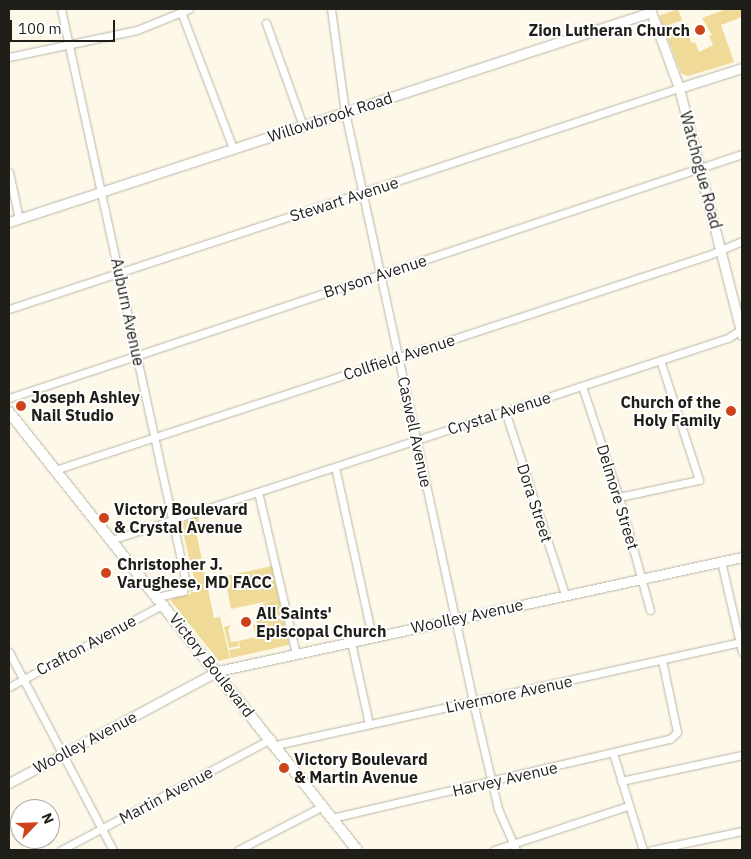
<!DOCTYPE html>
<style>
body{margin:0}
#map{position:relative;width:751px;height:859px;overflow:hidden;background:#fdf8e8;font-family:"IBM Plex Sans",sans-serif}
div>[style]{position:absolute}
.green>*{inset:0;background:#efda97;transform-origin:0 0}
.roads{filter:drop-shadow(0 0 1px #b9b5a6) drop-shadow(0 0 1px #b9b5a6)}
.minor>*{height:7px;margin:-3.5px;padding:0 3.5px;transform-origin:3.5px;border-radius:3.5px;background:#fff}
.tertiary>*{height:9px;margin:-4.5px;padding:0 4.5px;transform-origin:4.5px;border-radius:4.5px;background:#fff}
.secondary>*{height:10px;margin:-5px;padding:0 5px;transform-origin:5px;border-radius:5px;background:#fff}
.dots>*{width:14px;height:14px;translate:-50% -50%;box-sizing:border-box;border:2px solid #fff;border-radius:50%}
span{translate:-50% -50%;white-space:nowrap;text-align:center;line-height:1.15;-webkit-text-stroke:4px #fff;paint-order:stroke}
.poi-label{font-size:16px;color:#201e19;font-weight:700}
.right{translate:-100% -50%;text-align:right}
.left{translate:0 -50%;text-align:left}
.street-label{font-size:16px;color:#201e19}
.frame{position:absolute;inset:0;border:10px solid #201e19;pointer-events:none}
.north{position:absolute;left:10px;top:799px;width:50px;height:50px;box-sizing:border-box;background:#fff;border:1px solid #a6a5a3;border-radius:50%;rotate:66deg;font-size:14px;font-weight:700;line-height:20px;text-align:center;color:#201e19}
.north::after{content:'';display:block;margin:auto;width:18px;height:22px;background:#cd441b;clip-path:polygon(50% 0,100% 100%,50% 72%,0 100%)}
.scale{position:absolute;left:10px;top:20px;width:105px;height:22px;box-sizing:border-box;border:2px solid #201e19;border-top:0;padding-left:6px;font-size:15px;line-height:18px;white-space:nowrap;color:#201e19;-webkit-text-stroke:4px #fff;paint-order:stroke}
</style>
<div id="map">
<div class="green">
<div style="left:678px;top:9px;width:12px;height:20px;rotate:70deg"></div>
<div style="clip-path:polygon(727px 9px,742px 9px,742px 17px,721px 25px,734px 62px,688px 76px,681px 73px,665px 31px,687px 23px,691px 43px,695px 42px,699px 52px,713px 45px,709px 36px,712px 35px,702px 18px)"></div>
<div style="clip-path:polygon(198px 516px,199px 522px,187px 527px,200px 524px,195px 527px,214px 618px,220px 617px,230px 658px,219px 661px,171px 601px,173px 597px,191px 594px,189px 585px,195px 583px,184px 536px,178px 525px)"></div>
<div style="clip-path:polygon(272px 566px,289px 645px,231px 658px,229px 650px,240px 648px,239px 641px,256px 637px,253px 625px,257px 624px,256px 619px,265px 617px,263px 603px,278px 599px,231px 609px,226px 583px,219px 584px,217px 578px)"></div>
<div style="clip-path:polygon(231px 625px,228px 630px,231px 642px,238px 641px,239px 646px,229px 648px,224px 627px)"></div>
</div>
<div class="roads">
<div class="minor">
<div style="left:61px;top:9px;width:587px;rotate:77.71deg"></div>
<div style="left:186px;top:583px;width:9px;rotate:111deg"></div>
<div style="left:183px;top:591px;width:26px;rotate:167deg"></div>
<div style="left:331px;top:9px;width:104px;rotate:82.3deg"></div>
<div style="left:345px;top:112px;width:617px;rotate:77.74deg"></div>
<div style="left:476px;top:715px;width:97px;rotate:76.8deg"></div>
<div style="left:498px;top:809px;width:45px;rotate:66.3deg"></div>
<div style="left:181px;top:12px;width:146px;rotate:69.1deg"></div>
<div style="left:266px;top:23px;width:109px;rotate:70.2deg"></div>
<div style="left:9px;top:57px;width:131px;rotate:-11.9deg"></div>
<div style="left:137px;top:30px;width:56px;rotate:-22deg"></div>
<div style="left:9px;top:172px;width:48px;rotate:78deg"></div>
<div style="left:9px;top:309px;width:706px;rotate:-18.26deg"></div>
<div style="left:582px;top:386px;width:117px;rotate:71.6deg"></div>
<div style="left:619px;top:497px;width:117px;rotate:74.7deg"></div>
<div style="left:9px;top:398px;width:773px;rotate:-18.41deg"></div>
<div style="left:505px;top:411px;width:194px;rotate:71.9deg"></div>
<div style="left:335px;top:467px;width:174px;rotate:77.7deg"></div>
<div style="left:55px;top:470px;width:688px;rotate:-18.2deg"></div>
<div style="left:709px;top:255px;width:36px;rotate:-23deg"></div>
<div style="left:258px;top:492px;width:166px;rotate:76.8deg"></div>
<div style="left:619px;top:497px;width:82px;rotate:-12deg"></div>
<div style="left:699px;top:480px;width:126px;rotate:-108deg"></div>
<div style="left:111px;top:540px;width:649px;rotate:-18.13deg"></div>
<div style="left:728px;top:338px;width:17px;rotate:-33deg"></div>
<div style="left:721px;top:561px;width:93px;rotate:77deg"></div>
<div style="left:351px;top:642px;width:84px;rotate:77.6deg"></div>
<div style="left:9px;top:652px;width:224px;rotate:62.3deg"></div>
<div style="left:9px;top:687px;width:176px;rotate:-28.2deg"></div>
<div style="left:276px;top:745px;width:477px;rotate:-12.5deg"></div>
<div style="left:613px;top:753px;width:102px;rotate:72.8deg"></div>
<div style="left:621px;top:781px;width:124px;rotate:-12.1deg"></div>
<div style="left:332px;top:818px;width:347px;rotate:-13.2deg"></div>
<div style="left:670px;top:739px;width:10px;rotate:-45deg"></div>
<div style="left:677px;top:732px;width:74px;rotate:-101.8deg"></div>
<div style="left:61px;top:850px;width:238px;rotate:-27.9deg"></div>
<div style="left:238px;top:850px;width:96px;rotate:-27.4deg"></div>
<div style="left:494px;top:850px;width:141px;rotate:-18.2deg"></div>
<div style="left:652px;top:850px;width:92px;rotate:-11.9deg"></div>
</div>
<div class="tertiary">
<div style="left:650px;top:9px;width:84px;rotate:69.8deg"></div>
<div style="left:679px;top:88px;width:255px;rotate:75.7deg"></div>
<div style="left:679px;top:88px;width:66px;rotate:-17.6deg"></div>
<div style="left:9px;top:222px;width:675px;rotate:-18.11deg"></div>
<div style="left:9px;top:783px;width:237px;rotate:-28.2deg"></div>
<div style="left:218px;top:671px;width:536px;rotate:-12.27deg"></div>
</div>
<div class="secondary">
<div style="left:9px;top:412px;width:559px;rotate:51.53deg"></div>
</div>
</div>
<div class="dots">
<div style="left:700px;top:30px;background:#cd441b"></div>
<div style="left:21px;top:406px;background:#cd441b"></div>
<div style="left:731px;top:411px;background:#cd441b"></div>
<div style="left:104px;top:518px;background:#cd441b"></div>
<div style="left:106px;top:573px;background:#cd441b"></div>
<div style="left:246px;top:622px;background:#cd441b"></div>
<div style="left:284px;top:768px;background:#cd441b"></div>
</div>
<div class="poi-label">
<span class="right" style="left:690px;top:30px">Zion Lutheran Church</span>
<span class="left" style="left:31px;top:406px">Joseph Ashley<br>Nail Studio</span>
<span class="right" style="left:721px;top:411px">Church of the<br>Holy Family</span>
<span class="left" style="left:114px;top:518px">Victory Boulevard<br>&amp; Crystal Avenue</span>
<span class="left" style="left:117px;top:573px">Christopher J.<br>Varughese, MD FACC</span>
<span class="left" style="left:256px;top:622px">All Saints'<br>Episcopal Church</span>
<span class="left" style="left:294px;top:768px">Victory Boulevard<br>&amp; Martin Avenue</span>
</div>
<div class="street-label">
<span style="left:330px;top:117px;rotate:-18deg">Willowbrook Road</span>
<span style="left:701px;top:170px;rotate:75deg">Watchogue Road</span>
<span style="left:344px;top:199px;rotate:-18deg">Stewart Avenue</span>
<span style="left:375px;top:276px;rotate:-18deg">Bryson Avenue</span>
<span style="left:128px;top:312px;rotate:78deg">Auburn Avenue</span>
<span style="left:399px;top:357px;rotate:-18deg">Collfield Avenue</span>
<span style="left:499px;top:413px;rotate:-18deg">Crystal Avenue</span>
<span style="left:415px;top:432px;rotate:78deg">Caswell Avenue</span>
<span style="left:618px;top:497px;rotate:73deg">Delmore Street</span>
<span style="left:535px;top:503px;rotate:72deg">Dora Street</span>
<span style="left:467px;top:616px;rotate:-12deg">Woolley Avenue</span>
<span style="left:86px;top:645px;rotate:-28deg">Crafton Avenue</span>
<span style="left:212px;top:665px;rotate:52deg">Victory Boulevard</span>
<span style="left:509px;top:694px;rotate:-12deg">Livermore Avenue</span>
<span style="left:85px;top:742px;rotate:-28deg">Woolley Avenue</span>
<span style="left:505px;top:779px;rotate:-13deg">Harvey Avenue</span>
<span style="left:166px;top:795px;rotate:-28deg">Martin Avenue</span>
</div>
<div class="frame"></div>
<div class="north">N</div>
<div class="scale">100 m</div>
</div>
